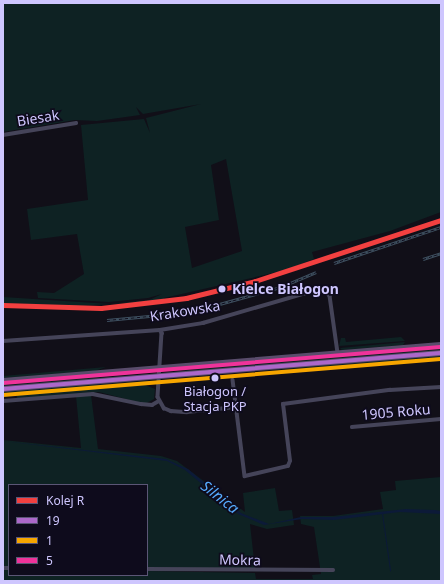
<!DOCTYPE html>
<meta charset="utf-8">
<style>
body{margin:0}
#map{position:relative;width:444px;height:584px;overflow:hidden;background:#110f18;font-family:"Noto Sans",sans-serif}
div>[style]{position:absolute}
.green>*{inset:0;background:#0e2223}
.water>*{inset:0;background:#0c1a38}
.stream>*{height:1px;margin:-0.5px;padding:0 0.5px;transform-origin:0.5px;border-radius:0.5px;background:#0c1a38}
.street>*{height:3.5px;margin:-1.75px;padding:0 1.75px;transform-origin:1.75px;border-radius:1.75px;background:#454459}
.primary>*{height:6px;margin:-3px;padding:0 3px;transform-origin:3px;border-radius:3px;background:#594c6b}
.rail>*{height:2.5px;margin-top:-1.25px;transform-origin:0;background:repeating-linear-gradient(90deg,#0e0b1c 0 3px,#3f5161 0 6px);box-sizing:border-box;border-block:1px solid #3f5161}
.bus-1>*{height:4px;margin:-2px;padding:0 2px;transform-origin:2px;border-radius:2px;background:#ac68c9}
.bus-2>*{height:4px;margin:-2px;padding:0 2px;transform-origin:2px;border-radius:2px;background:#f7a600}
.bus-3>*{height:4px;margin:-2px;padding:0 2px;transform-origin:2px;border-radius:2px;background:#ef339a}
.rail-1>*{height:5px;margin:-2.5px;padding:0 2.5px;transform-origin:2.5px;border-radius:2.5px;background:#f24040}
.dots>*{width:11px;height:11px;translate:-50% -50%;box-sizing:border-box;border:2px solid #0e0b1c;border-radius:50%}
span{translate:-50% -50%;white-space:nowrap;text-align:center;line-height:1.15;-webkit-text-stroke:3.5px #0e0b1c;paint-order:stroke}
.bus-label{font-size:13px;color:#cec6fe}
.street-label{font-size:14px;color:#cec6fe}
.stop-label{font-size:14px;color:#cec6fe;font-weight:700}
.left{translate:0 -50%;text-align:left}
.water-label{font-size:15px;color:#56abfd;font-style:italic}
.frame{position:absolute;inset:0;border:4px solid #cec6fe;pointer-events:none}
.legend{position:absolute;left:8px;top:484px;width:140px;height:92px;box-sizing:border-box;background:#0e0b1c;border:1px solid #5b5676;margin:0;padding:5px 7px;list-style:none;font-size:12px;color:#cec6fe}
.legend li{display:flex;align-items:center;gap:8px;height:20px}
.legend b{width:20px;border:1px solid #5b5676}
</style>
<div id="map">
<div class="green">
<div style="clip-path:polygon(evenodd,3px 3px,441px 3px,441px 212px,390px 231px,312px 252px,314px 259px,286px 270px,164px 298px,164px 301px,76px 306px,3px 303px,3px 297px,110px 304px,149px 300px,162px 294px,148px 298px,109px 302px,38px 298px,37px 292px,54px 293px,84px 274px,77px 234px,31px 240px,27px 209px,88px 200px,81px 125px,144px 119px,150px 133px,146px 118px,201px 104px,143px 114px,136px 107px,140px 115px,97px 121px,75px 120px,3px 132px,3px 3px,226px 159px,242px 251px,192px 268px,185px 227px,219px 220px,211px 165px,226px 159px)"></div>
<div style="clip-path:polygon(401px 337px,405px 341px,339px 346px,341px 338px,345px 338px,346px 342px)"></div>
<div style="clip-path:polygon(405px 342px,403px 345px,342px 350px,340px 348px)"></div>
<div style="clip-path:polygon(441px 347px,441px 350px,173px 372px,228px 365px)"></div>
<div style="clip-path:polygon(441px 355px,441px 357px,390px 362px,252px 372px)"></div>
<div style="clip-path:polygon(106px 367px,95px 371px,3px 378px,3px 376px)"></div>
<div style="clip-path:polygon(145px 372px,87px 379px,3px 386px,3px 383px)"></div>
<div style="clip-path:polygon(146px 381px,154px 384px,146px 382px,3px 394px,3px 391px)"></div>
<div style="clip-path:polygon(145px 385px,155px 389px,154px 399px,145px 404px,99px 392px,17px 399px,17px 395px)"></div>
<div style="clip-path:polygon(91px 395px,98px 449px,161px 456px,177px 461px,245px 512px,243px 493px,275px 488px,279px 511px,292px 510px,294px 525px,267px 529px,250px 524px,255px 569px,147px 568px,147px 485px,9px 485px,9px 566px,3px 566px,3px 440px,81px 448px,76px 396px)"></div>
<div style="clip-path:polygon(441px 477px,441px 581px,3px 581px,3px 570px,9px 570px,9px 575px,147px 575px,147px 571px,255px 573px,256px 579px,313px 579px,312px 575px,321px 574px,314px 527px,301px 524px,300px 516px,333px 516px,383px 509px,380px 492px,396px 490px,395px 481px)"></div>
</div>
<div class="water">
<div style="clip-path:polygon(3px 441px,166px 459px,188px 469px,241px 513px,269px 524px,301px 517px,333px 517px,406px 509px,435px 510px,441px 511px,441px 514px,400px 512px,334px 520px,302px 519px,264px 525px,238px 514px,185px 470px,167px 461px)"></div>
</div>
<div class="stream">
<div style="left:382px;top:513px;width:58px;rotate:82deg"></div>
</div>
<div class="street">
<div style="left:3px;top:135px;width:74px;rotate:-9.3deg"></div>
<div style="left:160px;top:330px;width:4px;rotate:56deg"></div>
<div style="left:162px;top:333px;width:64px;rotate:93.6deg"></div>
<div style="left:158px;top:397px;width:13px;rotate:61deg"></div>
<div style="left:164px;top:408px;width:8px;rotate:23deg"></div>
<div style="left:171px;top:411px;width:16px;rotate:4deg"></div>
<div style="left:187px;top:412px;width:49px;rotate:-5.8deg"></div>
<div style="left:3px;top:341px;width:157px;rotate:-4deg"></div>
<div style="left:160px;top:330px;width:44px;rotate:-9.2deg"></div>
<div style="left:203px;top:323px;width:122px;rotate:-16.2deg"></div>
<div style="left:320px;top:289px;width:6px;rotate:18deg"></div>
<div style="left:326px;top:291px;width:6px;rotate:51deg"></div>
<div style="left:330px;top:296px;width:58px;rotate:82deg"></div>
<div style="left:233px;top:380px;width:97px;rotate:82.9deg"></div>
<div style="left:245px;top:476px;width:44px;rotate:-13.1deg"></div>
<div style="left:288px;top:466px;width:5px;rotate:-68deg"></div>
<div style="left:290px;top:461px;width:57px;rotate:-97deg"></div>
<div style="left:283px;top:404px;width:108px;rotate:-7.5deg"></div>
<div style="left:390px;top:390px;width:51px;rotate:-3.4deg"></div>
<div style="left:3px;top:401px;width:90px;rotate:-4.4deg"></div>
<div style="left:93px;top:394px;width:49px;rotate:11.8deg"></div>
<div style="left:141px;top:404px;width:11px;rotate:5deg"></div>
<div style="left:152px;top:405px;width:8px;rotate:-30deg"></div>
<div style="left:352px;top:427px;width:89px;rotate:-5.1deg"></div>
<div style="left:3px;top:568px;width:6px"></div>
<div style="left:147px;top:569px;width:186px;rotate:0.3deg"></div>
</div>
<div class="primary">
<div style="left:3px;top:381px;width:439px;rotate:-4.7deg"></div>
<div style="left:3px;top:389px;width:439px;rotate:-4.7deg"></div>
</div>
<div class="rail">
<div style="left:423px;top:259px;width:19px;rotate:-18deg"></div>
<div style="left:334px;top:263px;width:113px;rotate:-18.6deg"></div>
<div style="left:107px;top:320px;width:53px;rotate:-5.4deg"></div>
<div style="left:160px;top:315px;width:57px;rotate:-10.1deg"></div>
<div style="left:216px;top:305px;width:67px;rotate:-15.5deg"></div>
<div style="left:281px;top:287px;width:38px;rotate:-23deg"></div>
</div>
<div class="bus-1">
<div style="left:3px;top:389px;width:439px;rotate:-4.7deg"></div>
</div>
<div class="bus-2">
<div style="left:3px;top:395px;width:439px;rotate:-4.7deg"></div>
</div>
<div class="bus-3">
<div style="left:3px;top:383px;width:439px;rotate:-4.7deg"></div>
</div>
<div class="rail-1">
<div style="left:3px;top:305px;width:98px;rotate:1.8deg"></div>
<div style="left:101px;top:308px;width:86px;rotate:-6.7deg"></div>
<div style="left:186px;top:298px;width:71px;rotate:-13.8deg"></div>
<div style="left:255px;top:281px;width:196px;rotate:-18.2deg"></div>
</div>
<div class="dots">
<div style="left:222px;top:289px;background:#cec6fe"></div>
<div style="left:215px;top:378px;background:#cec6fe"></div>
</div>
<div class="bus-label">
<span style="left:215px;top:399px">Białogon /<br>Stacja PKP</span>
</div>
<div class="street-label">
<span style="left:38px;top:118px;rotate:-9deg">Biesak</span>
<span style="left:185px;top:311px;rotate:-9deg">Krakowska</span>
<span style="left:396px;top:412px;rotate:-5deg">1905 Roku</span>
<span style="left:240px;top:560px;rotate:1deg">Mokra</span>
</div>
<div class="stop-label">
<span class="left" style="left:232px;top:289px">Kielce Białogon</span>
</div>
<div class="water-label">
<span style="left:220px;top:497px;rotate:38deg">Silnica</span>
</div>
<div class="frame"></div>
<ul class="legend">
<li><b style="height:5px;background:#f24040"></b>Kolej R</li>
<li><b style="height:5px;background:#ac68c9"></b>19</li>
<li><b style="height:5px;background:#f7a600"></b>1</li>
<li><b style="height:5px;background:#ef339a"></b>5</li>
</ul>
</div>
